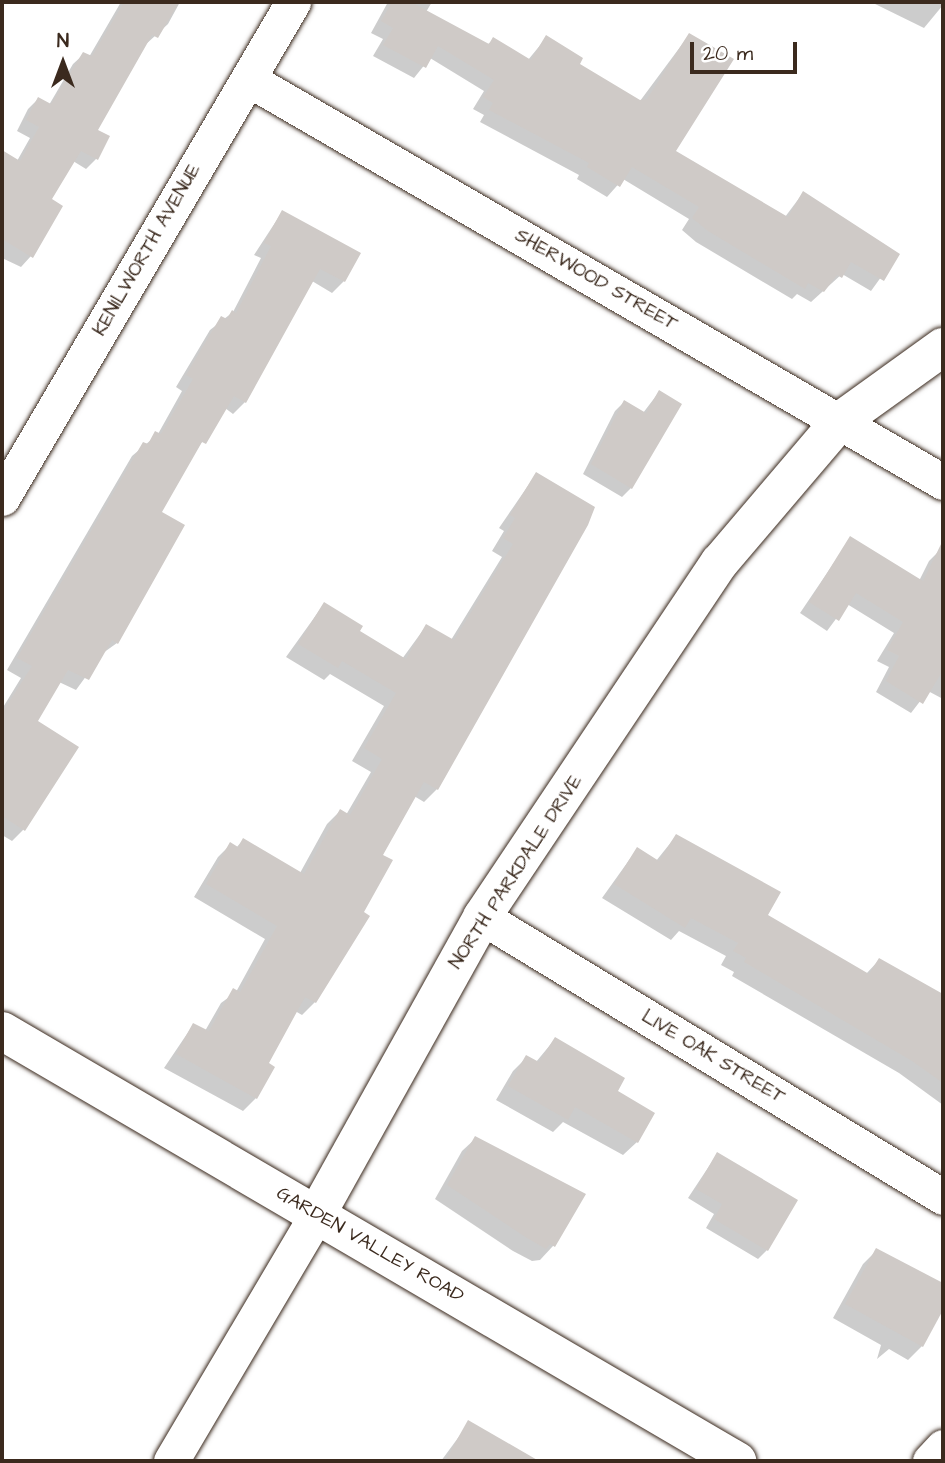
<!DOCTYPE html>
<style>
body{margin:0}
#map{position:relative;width:945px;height:1463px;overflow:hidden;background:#fff;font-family:"Architects Daughter",sans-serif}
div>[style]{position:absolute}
.shadow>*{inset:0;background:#0003}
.building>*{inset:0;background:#cfcac7}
.roads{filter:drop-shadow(0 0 2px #3b2a1e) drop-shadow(0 0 2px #3b2a1e)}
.minor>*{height:35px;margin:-17.5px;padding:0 17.5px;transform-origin:17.5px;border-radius:17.5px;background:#fff}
.tertiary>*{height:38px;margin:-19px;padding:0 19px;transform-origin:19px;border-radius:19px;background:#fff}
span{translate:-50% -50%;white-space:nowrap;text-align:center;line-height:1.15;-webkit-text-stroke:7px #fff;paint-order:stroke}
.street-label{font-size:19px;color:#3b2a1e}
.frame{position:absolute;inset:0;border:4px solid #3b2a1e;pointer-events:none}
.north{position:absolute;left:28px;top:28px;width:70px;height:70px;-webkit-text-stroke:5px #fff;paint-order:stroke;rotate:0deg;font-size:19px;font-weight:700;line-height:28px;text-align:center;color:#3b2a1e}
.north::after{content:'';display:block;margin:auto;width:24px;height:32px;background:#3b2a1e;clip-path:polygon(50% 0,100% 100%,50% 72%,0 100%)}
.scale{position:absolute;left:690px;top:42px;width:107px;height:32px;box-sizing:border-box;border:4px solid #3b2a1e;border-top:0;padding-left:9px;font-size:21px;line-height:24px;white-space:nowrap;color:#3b2a1e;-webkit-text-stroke:5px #fff;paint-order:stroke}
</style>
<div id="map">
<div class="shadow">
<div style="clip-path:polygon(121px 2px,180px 2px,168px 24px,144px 46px,96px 130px,96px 159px,86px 169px,73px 161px,50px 200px,31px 256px,21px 267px,2px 258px,2px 152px,17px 161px,30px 138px,17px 131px,28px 109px,38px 99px,49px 105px,73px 64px,84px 54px,89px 57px)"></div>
<div style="clip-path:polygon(388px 2px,432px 2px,426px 12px,487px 45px,494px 39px,528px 60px,546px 38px,578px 64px,640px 101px,689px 35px,674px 151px,785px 217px,803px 193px,897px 255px,871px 291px,842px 274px,811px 302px,797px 294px,792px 299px,696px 242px,682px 230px,689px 219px,623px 179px,607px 197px,577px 179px,579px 175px,480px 122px,484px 115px,473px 109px,484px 91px,430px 58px,414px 78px,373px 56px,383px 39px,371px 33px)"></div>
<div style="clip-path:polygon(871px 2px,943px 2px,943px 5px,924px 28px)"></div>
<div style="clip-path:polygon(282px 212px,344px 281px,332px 293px,312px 281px,245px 402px,233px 414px,225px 408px,193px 455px,159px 513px,117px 643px,103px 653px,76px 690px,59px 682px,36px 721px,23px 830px,12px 841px,2px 835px,2px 709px,21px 678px,7px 670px,132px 456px,158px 434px,182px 391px,176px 387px,210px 330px,233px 312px,261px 258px,254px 255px)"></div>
<div style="clip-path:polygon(659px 392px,631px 488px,622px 497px,583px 474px,615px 411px,624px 402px,643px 413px)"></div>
<div style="clip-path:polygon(536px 474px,437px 789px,424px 802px,414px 796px,381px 856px,362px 913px,368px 917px,315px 1002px,302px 1015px,295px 1011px,266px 1064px,256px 1098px,243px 1111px,164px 1068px,193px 1025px,205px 1031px,221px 1003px,236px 992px,265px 939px,194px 897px,218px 857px,231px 844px,236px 848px,243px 840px,300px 873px,327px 824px,340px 811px,346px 815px,371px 772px,352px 761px,384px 706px,330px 674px,324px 680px,286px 657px,324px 604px,358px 632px,402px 659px,426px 626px,451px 640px,502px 557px,492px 551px,504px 531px,499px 528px)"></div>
<div style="clip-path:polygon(850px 539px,919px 581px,929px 561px,940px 550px,943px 552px,943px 699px,928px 691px,911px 713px,876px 692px,889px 667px,877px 661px,894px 633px,847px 604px,827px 631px,800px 613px)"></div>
<div style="clip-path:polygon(676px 836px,766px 916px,866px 974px,879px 960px,943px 996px,943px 1105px,899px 1073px,732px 976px,734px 972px,721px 965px,726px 956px,679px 931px,671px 940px,602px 898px,637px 849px,656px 861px)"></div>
<div style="clip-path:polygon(555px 1039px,637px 1142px,623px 1155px,563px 1122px,553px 1132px,496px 1100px,513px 1071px,527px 1057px,536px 1062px)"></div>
<div style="clip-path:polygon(476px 1138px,584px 1195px,553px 1246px,540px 1260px,532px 1261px,513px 1251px,435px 1199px,462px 1151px)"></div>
<div style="clip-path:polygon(717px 1154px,767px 1250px,758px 1259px,706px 1228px,714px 1214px,688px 1198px)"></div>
<div style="clip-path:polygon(877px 1250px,943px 1290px,943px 1307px,922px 1346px,908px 1360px,889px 1349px,877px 1359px,881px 1345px,833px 1318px,863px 1264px)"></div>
<div style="clip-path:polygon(469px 1423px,535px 1461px,441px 1461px)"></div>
</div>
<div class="building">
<div style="clip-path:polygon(124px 2px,179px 2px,158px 38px,152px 35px,98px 130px,110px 136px,98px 160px,81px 151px,52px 199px,63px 206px,33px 258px,2px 239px,2px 150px,20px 161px,39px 127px,26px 120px,38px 97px,51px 104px,83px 52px,92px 56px)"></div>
<div style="clip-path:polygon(392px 2px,411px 2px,489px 44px,493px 37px,531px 60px,546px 35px,583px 58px,580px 64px,640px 100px,647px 99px,689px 33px,734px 59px,676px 151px,788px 217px,803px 191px,900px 254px,884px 281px,851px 262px,842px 278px,837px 275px,824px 292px,808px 283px,805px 289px,708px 231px,692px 218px,699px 207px,632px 167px,620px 187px,587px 167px,589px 163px,489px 110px,493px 103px,483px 97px,494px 80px,438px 46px,426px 68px,383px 45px,393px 28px,381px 21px)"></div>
<div style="clip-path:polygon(282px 210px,361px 253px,345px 282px,320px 269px,246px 403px,234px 396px,206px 444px,202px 442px,162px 512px,185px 525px,118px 644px,112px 640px,89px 680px,68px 670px,38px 721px,79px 747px,25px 831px,2px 816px,2px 713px,32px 666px,17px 658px,143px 442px,148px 444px,155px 431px,161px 434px,193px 379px,186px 375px,221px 316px,227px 319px,232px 310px,236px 313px,271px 246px,264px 243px)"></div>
<div style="clip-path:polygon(659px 390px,682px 404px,632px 489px,591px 464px,624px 400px,646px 413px)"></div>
<div style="clip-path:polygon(536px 472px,595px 507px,588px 525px,438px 790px,424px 782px,383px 855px,393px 860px,364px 912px,370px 916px,316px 1003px,305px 997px,269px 1063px,275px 1067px,257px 1099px,176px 1054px,193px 1023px,209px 1031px,233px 988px,240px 992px,277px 926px,206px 884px,230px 842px,238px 847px,243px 838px,304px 874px,340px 809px,350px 815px,382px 759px,364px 748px,396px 693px,342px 661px,338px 668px,298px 644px,324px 602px,363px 626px,360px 631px,406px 659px,426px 624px,454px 640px,513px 544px,503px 538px,515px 518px,510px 515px)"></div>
<div style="clip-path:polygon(850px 536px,923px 581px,943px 540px,943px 670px,923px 704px,886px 681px,899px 656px,887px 650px,903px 622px,856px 593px,839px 621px,809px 602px)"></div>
<div style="clip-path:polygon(676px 834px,781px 892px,768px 915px,869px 974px,879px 958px,943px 994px,943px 1083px,912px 1061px,744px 962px,746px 958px,733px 951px,738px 943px,691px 918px,685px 928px,614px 884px,637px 847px,659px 861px)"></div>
<div style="clip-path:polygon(555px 1037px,625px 1078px,618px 1091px,655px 1113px,638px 1143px,575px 1107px,568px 1120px,508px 1086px,526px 1055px,539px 1062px)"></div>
<div style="clip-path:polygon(475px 1136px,586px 1194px,555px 1247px,550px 1244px,546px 1249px,527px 1238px,447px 1185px)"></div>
<div style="clip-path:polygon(717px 1152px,798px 1200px,768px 1251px,714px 1219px,722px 1204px,696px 1189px)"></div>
<div style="clip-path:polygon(876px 1248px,943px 1283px,943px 1310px,923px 1347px,845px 1304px)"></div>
<div style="clip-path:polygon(468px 1420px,539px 1461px,445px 1461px)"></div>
</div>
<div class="roads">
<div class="minor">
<div style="left:248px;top:79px;width:803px;rotate:30.11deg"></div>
<div style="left:2px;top:498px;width:575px;rotate:-59.6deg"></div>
<div style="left:482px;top:917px;width:539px;rotate:31.27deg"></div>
<div style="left:171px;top:1461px;width:287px;rotate:-59.4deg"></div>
<div style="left:930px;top:1461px;width:19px;rotate:-47deg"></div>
</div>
<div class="tertiary">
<div style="left:2px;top:1031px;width:852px;rotate:30.33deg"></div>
<div style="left:317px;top:1214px;width:340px;rotate:-60.9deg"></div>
<div style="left:482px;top:917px;width:427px;rotate:-56.2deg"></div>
<div style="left:720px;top:562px;width:185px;rotate:-49.6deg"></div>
<div style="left:840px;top:421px;width:127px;rotate:-35.7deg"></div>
</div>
</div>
<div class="street-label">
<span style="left:147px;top:250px;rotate:-60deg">KENILWORTH AVENUE</span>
<span style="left:596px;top:280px;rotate:30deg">SHERWOOD STREET</span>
<span style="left:516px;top:872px;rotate:-57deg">NORTH PARKDALE DRIVE</span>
<span style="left:713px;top:1057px;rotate:31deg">LIVE OAK STREET</span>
<span style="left:370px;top:1245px;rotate:30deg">GARDEN VALLEY ROAD</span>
</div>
<div class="frame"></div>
<div class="north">N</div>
<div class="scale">20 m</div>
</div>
